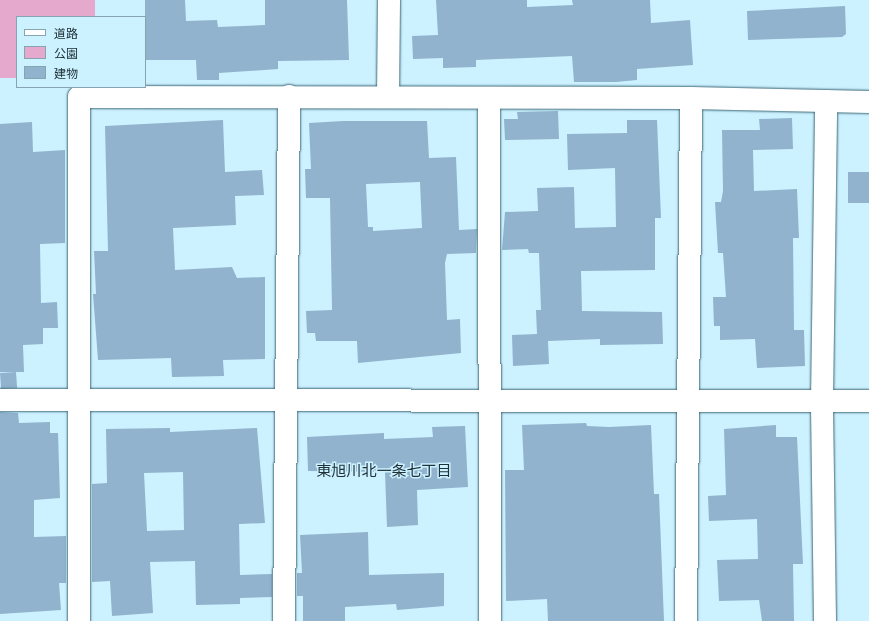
<!DOCTYPE html>
<meta charset="utf-8">
<style>
body{margin:0}
#map{position:relative;width:869px;height:621px;overflow:hidden;background:#ccf1ff;font-family:Rubik,"Noto Sans JP",sans-serif}
div>[style]{position:absolute}
.green>*{inset:0;background:#e5a9cd}
.building>*{inset:0;background:#91b3cd;transform-origin:0 0}
.roads{filter:drop-shadow(0 0 1px #3c6776) drop-shadow(0 0 1px #3c6776)}
.minor>*{height:22px;margin:-11px;padding:0 11px;transform-origin:11px;border-radius:11px;background:#fff}
span{translate:-50% -50%;white-space:nowrap;text-align:center;line-height:1.15;-webkit-text-stroke:3px #ccf1ff;paint-order:stroke}
.neighbourhood-label{font-size:15px;color:#203239}
.legend{position:absolute;left:16px;top:16px;width:130px;height:72px;box-sizing:border-box;background:#ccf1ff;border:1px solid #87a5b0;margin:0;padding:5px 7px;list-style:none;font-size:12px;color:#203239}
.legend li{display:flex;align-items:center;gap:8px;height:20px}
.legend b{width:20px;border:1px solid #87a5b0}
</style>
<div id="map">
<div class="green">
<div style="clip-path:polygon(0 0,95px 0,95px 17px,17px 17px,17px 78px,0 78px)"></div>
</div>
<div class="building">
<div style="clip-path:polygon(145px 0,185px 0,186px 21px,217px 20px,218px 27px,265px 25px,265px 0,347px 0,349px 60px,278px 61px,278px 69px,219px 73px,219px 80px,197px 80px,196px 60px,145px 60px)"></div>
<div style="clip-path:polygon(436px 0,527px 0,527px 7px,573px 5px,572px 0,650px 0,651px 23px,690px 20px,693px 65px,637px 69px,637px 80px,616px 82px,574px 82px,572px 56px,476px 60px,476px 67px,443px 68px,443px 58px,413px 59px,412px 36px,438px 35px)"></div>
<div style="clip-path:polygon(845px 6px,846px 34px,842px 37px,748px 40px,747px 11px)"></div>
<div style="clip-path:polygon(558px 111px,559px 139px,505px 140px,504px 119px,518px 119px,517px 112px)"></div>
<div style="clip-path:polygon(792px 118px,793px 149px,753px 150px,754px 191px,797px 189px,799px 238px,793px 238px,794px 330px,804px 330px,805px 366px,757px 368px,755px 339px,720px 340px,720px 326px,714px 326px,713px 297px,726px 297px,723px 253px,718px 253px,715px 202px,721px 202px,723px 191px,722px 130px,760px 130px,759px 119px)"></div>
<div style="clip-path:polygon(223px 120px,225px 172px,262px 170px,264px 195px,235px 196px,236px 225px,173px 228px,175px 270px,232px 267px,237px 278px,265px 277px,265px 359px,223px 360px,224px 376px,172px 377px,171px 358px,98px 360px,93px 294px,96px 294px,94px 251px,108px 251px,105px 126px)"></div>
<div style="clip-path:polygon(627px 120px,657px 120px,661px 218px,655px 218px,655px 270px,581px 271px,582px 311px,662px 312px,663px 344px,600px 345px,600px 339px,548px 341px,549px 364px,513px 366px,512px 335px,537px 334px,536px 310px,541px 310px,539px 253px,529px 253px,528px 249px,502px 250px,505px 212px,538px 211px,537px 188px,574px 187px,575px 228px,616px 227px,615px 168px,568px 170px,567px 134px,627px 133px)"></div>
<div style="clip-path:polygon(evenodd,343px 121px,427px 121px,429px 158px,456px 157px,459px 230px,477px 229px,476px 253px,447px 254px,445px 263px,447px 320px,460px 319px,461px 353px,358px 363px,357px 341px,316px 341px,315px 333px,307px 333px,306px 311px,332px 310px,330px 198px,306px 198px,305px 169px,311px 169px,309px 123px,343px 121px,420px 182px,422px 228px,373px 231px,373px 227px,368px 227px,366px 184px,420px 182px)"></div>
<div style="clip-path:polygon(32px 122px,33px 152px,65px 150px,65px 243px,40px 244px,41px 303px,57px 302px,58px 328px,43px 328px,43px 344px,23px 345px,24px 372px,0 372px,0 124px)"></div>
<div style="left:848px;top:172px;width:21px;height:31px"></div>
<div style="left:16px;top:372px;width:16px;height:16px;rotate:86deg"></div>
<div style="clip-path:polygon(0 412px,18px 413px,19px 423px,50px 422px,50px 433px,58px 433px,60px 498px,34px 500px,34px 537px,66px 536px,66px 583px,59px 583px,61px 610px,0 614px)"></div>
<div style="clip-path:polygon(586px 423px,587px 426px,609px 427px,651px 425px,654px 494px,659px 494px,664px 621px,548px 621px,547px 599px,506px 601px,505px 470px,524px 470px,522px 425px)"></div>
<div style="clip-path:polygon(776px 425px,776px 437px,797px 437px,803px 564px,793px 564px,794px 621px,762px 621px,759px 600px,719px 601px,717px 560px,758px 559px,757px 519px,709px 521px,708px 496px,726px 495px,724px 429px)"></div>
<div style="clip-path:polygon(465px 426px,468px 487px,417px 490px,418px 525px,387px 527px,385px 472px,308px 471px,307px 437px,384px 433px,384px 439px,433px 437px,432px 427px)"></div>
<div style="clip-path:polygon(evenodd,170px 428px,170px 432px,257px 428px,265px 523px,239px 524px,240px 575px,272px 574px,272px 597px,240px 598px,240px 604px,196px 605px,195px 561px,150px 562px,153px 613px,112px 616px,110px 581px,92px 582px,92px 484px,107px 483px,106px 429px,170px 428px,183px 472px,184px 530px,147px 531px,144px 473px,183px 472px)"></div>
<div style="clip-path:polygon(368px 532px,369px 575px,444px 573px,444px 606px,397px 610px,396px 604px,345px 607px,345px 621px,303px 621px,303px 596px,297px 596px,297px 573px,302px 573px,300px 535px)"></div>
</div>
<div class="roads">
<div class="minor">
<div style="left:388px;top:97px;width:97px;rotate:-89.4deg"></div>
<div style="left:489px;top:98px;width:523px;rotate:89.89deg"></div>
<div style="left:0;top:400px;width:869px;rotate:0.07deg"></div>
<div style="left:79px;top:621px;width:524px;rotate:-90deg"></div>
<div style="left:79px;top:97px;width:612px;rotate:0.09deg"></div>
<div style="left:691px;top:98px;width:178px;rotate:1.3deg"></div>
<div style="left:284px;top:621px;width:525px;rotate:-89.45deg"></div>
<div style="left:686px;top:621px;width:523px;rotate:-89.45deg"></div>
<div style="left:825px;top:621px;width:220px;rotate:-90.8deg"></div>
<div style="left:822px;top:401px;width:300px;rotate:-89.2deg"></div>
</div>
</div>
<div class="neighbourhood-label">
<span style="left:384px;top:472px">東旭川北一条七丁目</span>
</div>
<ul class="legend">
<li><b style="height:5px;background:#fff"></b>道路</li>
<li><b style="height:11px;background:#e5a9cd"></b>公園</li>
<li><b style="height:11px;background:#91b3cd"></b>建物</li>
</ul>
</div>
